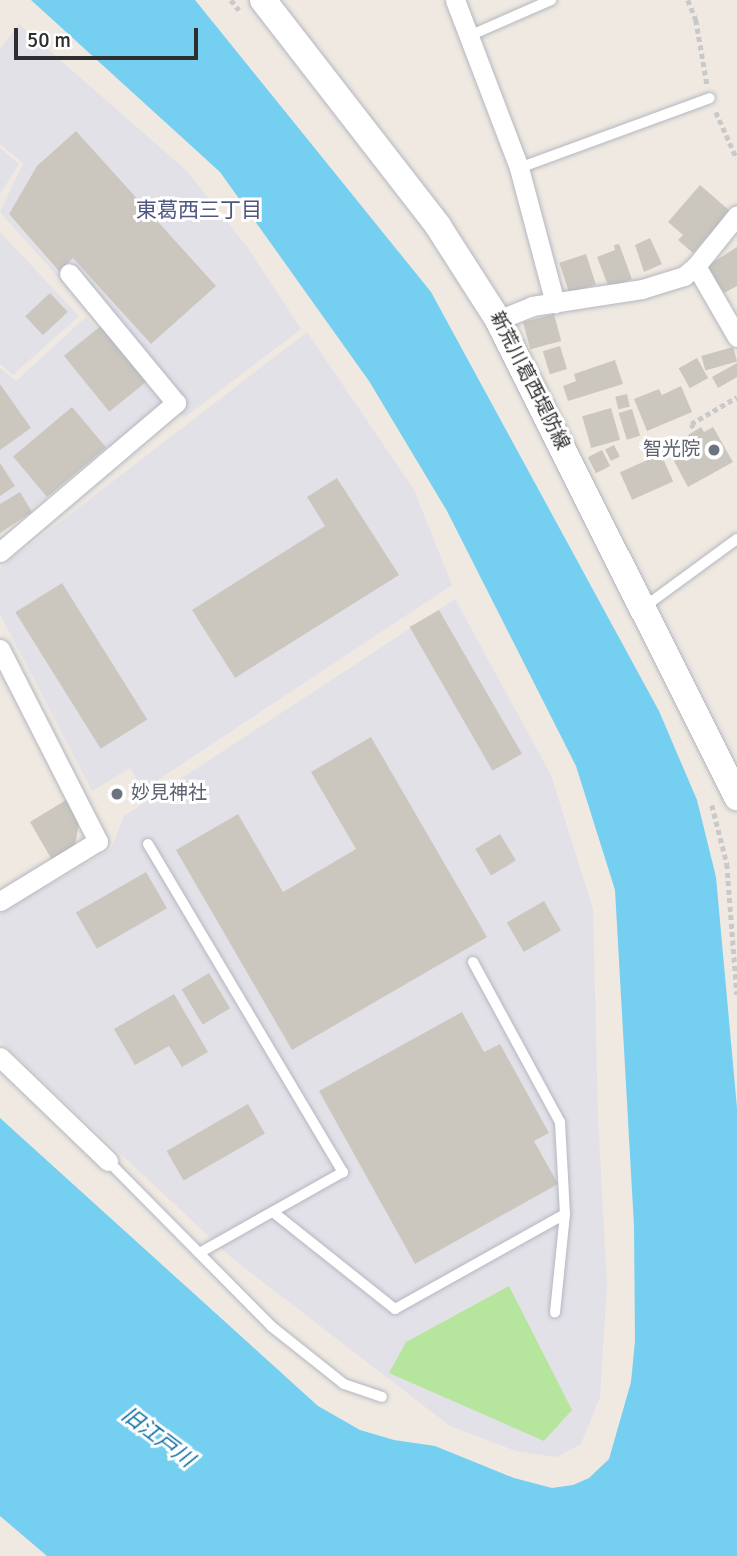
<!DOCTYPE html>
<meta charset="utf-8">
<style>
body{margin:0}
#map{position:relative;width:737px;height:1556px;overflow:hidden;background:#efe9e1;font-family:Signika,"Noto Sans JP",sans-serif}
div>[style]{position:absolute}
.industrial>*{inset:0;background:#e3e1e8}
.green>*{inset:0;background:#b6e59e}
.water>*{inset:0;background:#75cff0}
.building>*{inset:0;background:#cbc7bf;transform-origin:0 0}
.path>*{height:4.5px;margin-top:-2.25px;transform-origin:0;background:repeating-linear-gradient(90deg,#c9c9c9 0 5px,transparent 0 8.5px)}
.roads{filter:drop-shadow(0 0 2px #b4b7c1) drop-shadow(0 0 2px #b4b7c1)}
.lane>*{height:10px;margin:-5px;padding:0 5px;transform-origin:5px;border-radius:5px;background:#fff}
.street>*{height:19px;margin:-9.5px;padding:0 9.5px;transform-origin:9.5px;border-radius:9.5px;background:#fff}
.secondary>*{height:26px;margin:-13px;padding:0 13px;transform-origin:13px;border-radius:13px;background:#fff}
.dots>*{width:19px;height:19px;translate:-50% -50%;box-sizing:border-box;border:4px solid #fff;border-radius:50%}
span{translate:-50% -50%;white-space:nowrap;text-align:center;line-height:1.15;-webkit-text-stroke:6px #fff;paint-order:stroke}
.street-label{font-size:19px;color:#2e2e2e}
.worship-label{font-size:19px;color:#5b616d}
.right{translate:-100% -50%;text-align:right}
.left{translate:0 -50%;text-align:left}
.neighbourhood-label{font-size:21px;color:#4d5680}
.water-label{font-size:21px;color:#0d6fa3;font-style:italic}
.scale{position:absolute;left:14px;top:28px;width:184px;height:32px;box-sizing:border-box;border:4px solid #2e2e2e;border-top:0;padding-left:9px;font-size:21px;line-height:24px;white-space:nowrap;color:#2e2e2e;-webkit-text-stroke:5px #fff;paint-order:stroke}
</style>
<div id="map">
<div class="industrial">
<div style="clip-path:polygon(19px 24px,187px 171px,248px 248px,301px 329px,184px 418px,0 212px,23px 163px,0 144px,0 49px)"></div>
<div style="clip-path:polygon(0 148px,19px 164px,0 194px)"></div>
<div style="clip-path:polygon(0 232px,79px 316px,13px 375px,0 364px)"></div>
<div style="clip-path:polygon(86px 317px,164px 403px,0 534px,0 368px,16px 381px)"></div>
<div style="clip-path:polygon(307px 332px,414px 490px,452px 585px,143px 790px,130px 768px,92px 791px,0 614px,0 568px)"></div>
<div style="clip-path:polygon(455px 599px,551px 775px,593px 909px,598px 1117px,607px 1285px,600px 1397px,581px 1444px,556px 1457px,516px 1451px,450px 1426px,233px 1259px,0 1041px,0 914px,111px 849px,124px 816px)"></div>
</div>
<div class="green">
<div style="clip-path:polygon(509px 1286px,572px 1410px,544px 1441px,389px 1373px,406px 1342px)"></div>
</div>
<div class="water">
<div style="clip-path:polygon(31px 0,195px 0,431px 292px,659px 711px,697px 800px,716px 877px,737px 1108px,737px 1556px,47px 1556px,0 1516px,0 1118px,318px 1406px,360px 1430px,394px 1440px,435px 1446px,514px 1478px,552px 1488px,573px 1485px,589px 1478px,609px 1459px,631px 1382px,635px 1341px,634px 1226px,615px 890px,576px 766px,447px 511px,369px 381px,220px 172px)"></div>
</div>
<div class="building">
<div style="clip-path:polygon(76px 131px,216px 286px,151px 344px,73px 258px,59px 271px,9px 214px,37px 166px)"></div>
<div style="clip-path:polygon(700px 185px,730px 211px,693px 253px,678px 240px,683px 235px,668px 222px)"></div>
<div style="clip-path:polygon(650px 238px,662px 264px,644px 272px,635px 245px)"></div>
<div style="clip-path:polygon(619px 244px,632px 279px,609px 288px,597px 257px,615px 250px,614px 245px)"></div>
<div style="clip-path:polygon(737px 247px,737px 286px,724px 293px,707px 266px)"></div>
<div style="left:586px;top:254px;width:32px;height:28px;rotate:72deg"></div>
<div style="left:50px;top:293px;width:26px;height:34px;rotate:47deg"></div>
<div style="left:554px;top:314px;width:28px;height:32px;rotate:75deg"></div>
<div style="left:102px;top:325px;width:72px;height:49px;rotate:51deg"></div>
<div style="left:560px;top:346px;width:24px;height:18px;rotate:73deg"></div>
<div style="left:733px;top:347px;width:15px;height:33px;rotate:74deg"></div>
<div style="left:697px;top:358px;width:23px;height:21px;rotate:61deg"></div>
<div style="clip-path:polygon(615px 360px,623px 384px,568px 401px,563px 386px,576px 381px,574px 374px)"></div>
<div style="clip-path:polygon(737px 363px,737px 377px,718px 388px,712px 377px)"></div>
<div style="clip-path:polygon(0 384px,31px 428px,0 450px)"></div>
<div style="clip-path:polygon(681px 386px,692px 412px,647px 431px,634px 399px,659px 389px,662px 395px)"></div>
<div style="left:627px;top:394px;width:13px;height:12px;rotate:77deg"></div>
<div style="left:72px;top:407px;width:53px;height:77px;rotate:50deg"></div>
<div style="left:611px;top:408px;width:33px;height:30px;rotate:74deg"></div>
<div style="left:632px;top:409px;width:28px;height:14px;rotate:73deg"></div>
<div style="clip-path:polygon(701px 427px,704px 432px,713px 427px,733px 462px,688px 487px,674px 461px,686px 454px,682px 448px,692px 442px,688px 435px)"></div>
<div style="left:614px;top:445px;width:13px;height:10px;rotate:63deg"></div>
<div style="left:602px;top:450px;width:18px;height:16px;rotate:63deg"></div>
<div style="left:661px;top:454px;width:30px;height:45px;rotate:66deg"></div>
<div style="clip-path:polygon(0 463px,15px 486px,0 496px)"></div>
<div style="clip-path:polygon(337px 478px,399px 575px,235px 678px,192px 610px,325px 526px,307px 497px)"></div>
<div style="clip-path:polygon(20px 492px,32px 512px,0 533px,0 504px)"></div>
<div style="left:62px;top:583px;width:161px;height:55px;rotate:58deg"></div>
<div style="left:439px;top:610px;width:166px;height:34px;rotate:60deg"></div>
<div style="clip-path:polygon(371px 737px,487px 937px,292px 1050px,176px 850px,238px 814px,283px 892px,356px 849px,311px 772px)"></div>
<div style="clip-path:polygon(66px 800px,79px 822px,75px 846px,52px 860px,30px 822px)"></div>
<div style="left:500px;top:834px;width:31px;height:29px;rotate:59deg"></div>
<div style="left:146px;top:872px;width:42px;height:81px;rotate:60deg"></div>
<div style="left:544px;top:901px;width:34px;height:43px;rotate:60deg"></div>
<div style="left:209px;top:973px;width:41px;height:32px;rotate:59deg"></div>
<div style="clip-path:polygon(174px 994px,208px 1052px,182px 1067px,169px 1046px,135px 1065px,114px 1029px)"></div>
<div style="clip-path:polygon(462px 1012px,484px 1052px,500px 1044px,549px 1133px,534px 1141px,558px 1184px,415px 1264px,319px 1091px)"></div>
<div style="left:248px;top:1104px;width:34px;height:94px;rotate:60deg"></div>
</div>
<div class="path">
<div style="left:231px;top:0;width:13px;rotate:51deg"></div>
<div style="left:688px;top:0;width:22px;rotate:68deg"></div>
<div style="left:696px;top:20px;width:65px;rotate:80.2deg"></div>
<div style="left:716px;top:112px;width:51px;rotate:65.9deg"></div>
<div style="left:693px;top:428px;width:4px;rotate:-117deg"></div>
<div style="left:691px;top:424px;width:53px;rotate:-30.4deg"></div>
<div style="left:712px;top:805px;width:61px;rotate:75.7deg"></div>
<div style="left:727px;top:864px;width:131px;rotate:85.6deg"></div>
</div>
<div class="roads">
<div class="lane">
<div style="left:469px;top:36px;width:90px;rotate:-23.7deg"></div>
<div style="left:519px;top:168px;width:203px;rotate:-20.1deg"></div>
<div style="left:644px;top:607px;width:115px;rotate:-36.2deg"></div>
<div style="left:148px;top:844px;width:382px;rotate:59.3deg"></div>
<div style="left:343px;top:1172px;width:165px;rotate:150.6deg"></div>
<div style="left:473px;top:962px;width:182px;rotate:61.5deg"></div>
<div style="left:560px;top:1122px;width:92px;rotate:86.9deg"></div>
<div style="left:565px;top:1214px;width:99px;rotate:95.8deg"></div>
<div style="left:108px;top:1161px;width:232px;rotate:45.3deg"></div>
<div style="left:271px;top:1326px;width:93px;rotate:38.5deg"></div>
<div style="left:344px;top:1384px;width:40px;rotate:18.9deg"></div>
<div style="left:273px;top:1212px;width:156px;rotate:38.5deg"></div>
<div style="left:395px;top:1309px;width:195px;rotate:-29.2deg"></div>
</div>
<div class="street">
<div style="left:455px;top:0;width:180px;rotate:69.1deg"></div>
<div style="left:519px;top:168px;width:140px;rotate:75.1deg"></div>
<div style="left:696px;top:266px;width:82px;rotate:60deg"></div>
<div style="left:498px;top:320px;width:37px;rotate:-22deg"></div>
<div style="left:532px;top:306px;width:111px;rotate:-8.8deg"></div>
<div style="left:642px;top:289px;width:44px;rotate:-17.2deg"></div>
<div style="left:684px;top:276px;width:16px;rotate:-40deg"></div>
<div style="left:696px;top:266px;width:65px;rotate:-51.2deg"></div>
<div style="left:0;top:552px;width:231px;rotate:-40.3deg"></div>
<div style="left:176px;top:403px;width:168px;rotate:-129.5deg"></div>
<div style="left:0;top:649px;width:216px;rotate:63deg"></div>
<div style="left:98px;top:841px;width:115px;rotate:148.5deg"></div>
<div style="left:0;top:1057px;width:150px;rotate:43.9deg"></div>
</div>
<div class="secondary">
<div style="left:263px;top:0;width:286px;rotate:52.2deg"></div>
<div style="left:438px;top:226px;width:112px;rotate:57.4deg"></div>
<div style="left:498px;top:320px;width:534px;rotate:63.39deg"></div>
</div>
</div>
<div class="dots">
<div style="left:714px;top:450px;background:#6b7280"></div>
<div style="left:117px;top:794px;background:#6b7280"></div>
</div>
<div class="street-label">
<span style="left:529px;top:381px;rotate:63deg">新荒川葛西堤防線</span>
</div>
<div class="worship-label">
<span class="right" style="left:700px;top:450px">智光院</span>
<span class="left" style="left:131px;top:794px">妙見神社</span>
</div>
<div class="neighbourhood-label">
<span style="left:199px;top:210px">東葛西三丁目</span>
</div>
<div class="water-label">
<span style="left:158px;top:1437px;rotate:37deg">旧江戸川</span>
</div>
<div class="scale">50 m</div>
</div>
